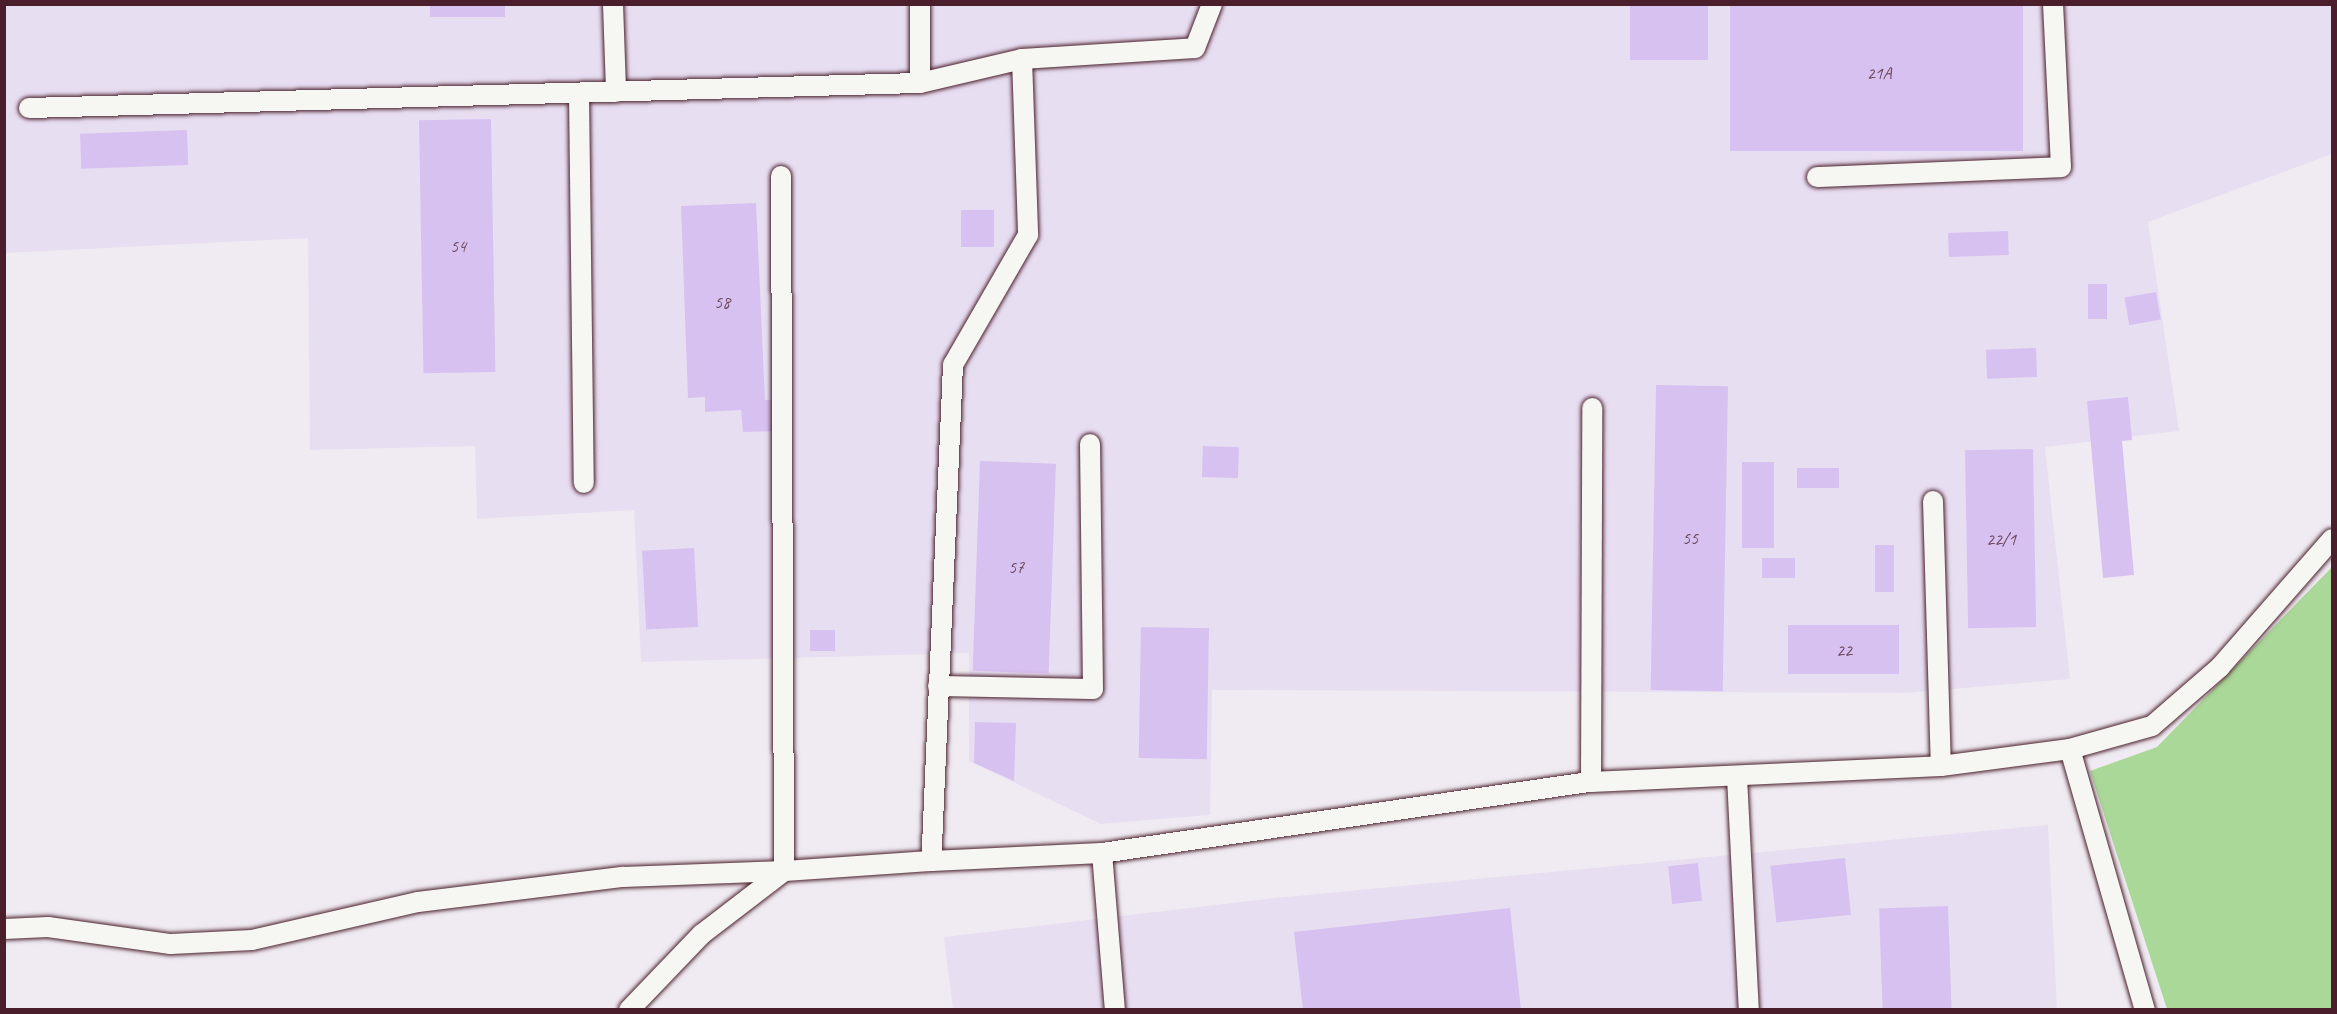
<!DOCTYPE html>
<meta charset="utf-8">
<style>
body{margin:0}
#map{position:relative;width:2337px;height:1014px;overflow:hidden;background:#f0ebf2;font-family:Caveat,sans-serif}
div>[style]{position:absolute}
.built>*{inset:0;background:#e8def2}
.green>*{inset:0;background:#aad898}
.building>*{inset:0;background:#d7c1f1;transform-origin:0 0}
.roads{filter:drop-shadow(0 0 2px #4a1f2b) drop-shadow(0 0 2px #4a1f2b)}
.lane>*{height:20px;margin:-10px;padding:0 10px;transform-origin:10px;border-radius:10px;background:#f6f6f2}
span{translate:-50% -50%;white-space:nowrap;text-align:center;line-height:1.15;-webkit-text-stroke:5px #f6f6f2;paint-order:stroke}
.number-label{font-size:18px;color:#6d485c}
.number-label span{-webkit-text-stroke-width:0}
.frame{position:absolute;inset:0;border:6px solid #4a1f2b;pointer-events:none}
</style>
<div id="map">
<div class="built">
<div style="clip-path:polygon(4px 5px,2332px 5px,2332px 154px,2148px 222px,2179px 431px,2045px 447px,2070px 679px,1906px 693px,1212px 690px,1210px 815px,1101px 824px,969px 761px,969px 653px,641px 662px,634px 510px,477px 519px,475px 446px,310px 450px,308px 238px,5px 253px)"></div>
<div style="clip-path:polygon(2048px 825px,2057px 1009px,953px 1009px,944px 937px,1275px 898px)"></div>
</div>
<div class="green">
<div style="clip-path:polygon(2332px 567px,2332px 1009px,2167px 1009px,2090px 771px,2157px 747px)"></div>
</div>
<div class="building">
<div style="left:430px;top:4px;width:75px;height:13px"></div>
<div style="left:1630px;top:4px;width:78px;height:56px"></div>
<div style="left:1730px;top:4px;width:293px;height:147px"></div>
<div style="left:491px;top:119px;width:253px;height:72px;rotate:89deg"></div>
<div style="left:187px;top:130px;width:35px;height:107px;rotate:88deg"></div>
<div style="clip-path:polygon(756px 203px,765px 400px,783px 399px,784px 431px,743px 432px,741px 410px,705px 412px,705px 397px,688px 398px,681px 206px)"></div>
<div style="left:961px;top:210px;width:33px;height:37px"></div>
<div style="left:2008px;top:231px;width:24px;height:60px;rotate:88deg"></div>
<div style="left:2088px;top:284px;width:19px;height:35px"></div>
<div style="left:2156px;top:292px;width:28px;height:32px;rotate:80deg"></div>
<div style="left:2036px;top:348px;width:29px;height:50px;rotate:88deg"></div>
<div style="left:1656px;top:385px;width:72px;height:305px;rotate:1deg"></div>
<div style="clip-path:polygon(2128px 397px,2132px 440px,2122px 441px,2134px 575px,2103px 578px,2087px 401px)"></div>
<div style="left:1203px;top:446px;width:36px;height:31px;rotate:2deg"></div>
<div style="left:2033px;top:449px;width:178px;height:68px;rotate:89deg"></div>
<div style="left:980px;top:461px;width:76px;height:210px;rotate:2deg"></div>
<div style="left:1742px;top:462px;width:32px;height:86px"></div>
<div style="left:1797px;top:468px;width:42px;height:20px"></div>
<div style="left:1875px;top:545px;width:19px;height:47px"></div>
<div style="left:694px;top:548px;width:79px;height:52px;rotate:87deg"></div>
<div style="left:1795px;top:558px;width:20px;height:33px;rotate:90deg"></div>
<div style="left:1899px;top:625px;width:49px;height:111px;rotate:90deg"></div>
<div style="left:1141px;top:627px;width:68px;height:131px;rotate:1deg"></div>
<div style="left:835px;top:630px;width:21px;height:25px;rotate:90deg"></div>
<div style="clip-path:polygon(975px 722px,1016px 723px,1014px 781px,974px 763px)"></div>
<div style="left:1845px;top:858px;width:57px;height:75px;rotate:84deg"></div>
<div style="left:1698px;top:863px;width:38px;height:30px;rotate:84deg"></div>
<div style="left:1948px;top:906px;width:104px;height:69px;rotate:88deg"></div>
<div style="clip-path:polygon(1510px 908px,1521px 1010px,1303px 1010px,1294px 932px)"></div>
</div>
<div class="roads">
<div class="lane">
<div style="left:613px;top:4px;width:88px;rotate:88deg"></div>
<div style="left:920px;top:4px;width:79px;rotate:90deg"></div>
<div style="left:1022px;top:59px;width:176px;rotate:88deg"></div>
<div style="left:1028px;top:235px;width:150px;rotate:120deg"></div>
<div style="left:953px;top:365px;width:496px;rotate:92.5deg"></div>
<div style="left:931px;top:861px;width:171px;rotate:-2.7deg"></div>
<div style="left:1102px;top:853px;width:494px;rotate:-8.3deg"></div>
<div style="left:1591px;top:782px;width:350px;rotate:-2.6deg"></div>
<div style="left:1941px;top:766px;width:130px;rotate:-7.5deg"></div>
<div style="left:2070px;top:749px;width:85px;rotate:-15.7deg"></div>
<div style="left:2152px;top:726px;width:90px;rotate:-40.9deg"></div>
<div style="left:2220px;top:667px;width:170px;rotate:-48.8deg"></div>
<div style="left:579px;top:93px;width:390px;rotate:89.3deg"></div>
<div style="left:29px;top:108px;width:891px;rotate:-1.61deg"></div>
<div style="left:920px;top:83px;width:105px;rotate:-13.2deg"></div>
<div style="left:1022px;top:59px;width:173px;rotate:-3.6deg"></div>
<div style="left:1195px;top:48px;width:47px;rotate:-68.9deg"></div>
<div style="left:781px;top:176px;width:695px;rotate:89.75deg"></div>
<div style="left:784px;top:871px;width:147px;rotate:-3.9deg"></div>
<div style="left:1817px;top:177px;width:244px;rotate:-2.3deg"></div>
<div style="left:2061px;top:167px;width:163px;rotate:-92.8deg"></div>
<div style="left:1933px;top:501px;width:265px;rotate:88.3deg"></div>
<div style="left:938px;top:686px;width:155px;rotate:1.1deg"></div>
<div style="left:1093px;top:689px;width:245px;rotate:-90.7deg"></div>
<div style="left:2070px;top:749px;width:272px;rotate:74deg"></div>
<div style="left:1737px;top:777px;width:233px;rotate:87.1deg"></div>
<div style="left:1591px;top:782px;width:374px;rotate:-89.8deg"></div>
<div style="left:1102px;top:853px;width:158px;rotate:85.3deg"></div>
<div style="left:4px;top:929px;width:44px;rotate:-2.6deg"></div>
<div style="left:48px;top:927px;width:124px;rotate:7.9deg"></div>
<div style="left:171px;top:944px;width:81px;rotate:-2.8deg"></div>
<div style="left:252px;top:940px;width:170px;rotate:-12.9deg"></div>
<div style="left:418px;top:902px;width:207px;rotate:-7deg"></div>
<div style="left:623px;top:877px;width:161px;rotate:-2.1deg"></div>
<div style="left:629px;top:1010px;width:105px;rotate:-46.2deg"></div>
<div style="left:702px;top:934px;width:103px;rotate:-37.5deg"></div>
</div>
</div>
<div class="number-label">
<span style="left:1879px;top:73px">21А</span>
<span style="left:458px;top:246px">54</span>
<span style="left:722px;top:302px">58</span>
<span style="left:1690px;top:538px">55</span>
<span style="left:2001px;top:539px">22/1</span>
<span style="left:1016px;top:567px">57</span>
<span style="left:1844px;top:650px">22</span>
</div>
<div class="frame"></div>
</div>
